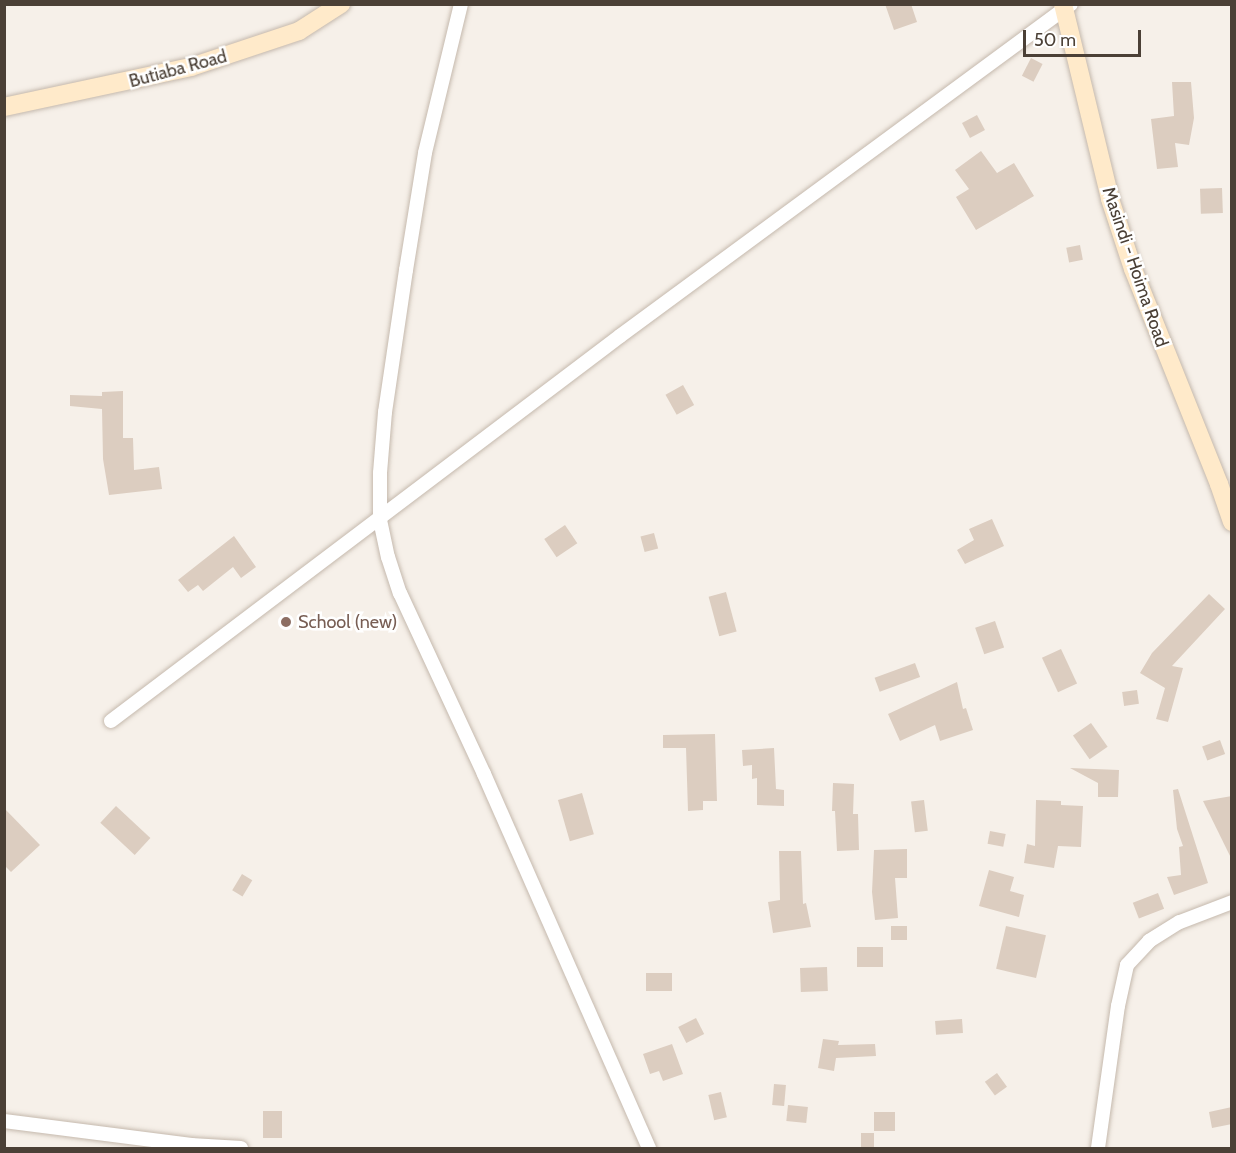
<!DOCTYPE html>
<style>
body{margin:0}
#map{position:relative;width:1236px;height:1153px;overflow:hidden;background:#f6f0e9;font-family:Cabin,sans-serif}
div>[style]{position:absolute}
.building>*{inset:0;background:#dccdc0;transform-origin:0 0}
.roads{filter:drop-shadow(0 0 2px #c5b9ad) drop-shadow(0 0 2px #c5b9ad)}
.street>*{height:14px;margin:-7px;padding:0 7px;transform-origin:7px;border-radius:7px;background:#fff}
.secondary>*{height:18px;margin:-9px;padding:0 9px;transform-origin:9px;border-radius:9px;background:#ffeaca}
.dots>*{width:16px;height:16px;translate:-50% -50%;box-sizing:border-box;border:3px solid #fff;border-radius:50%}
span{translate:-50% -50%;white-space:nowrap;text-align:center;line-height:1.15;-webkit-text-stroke:5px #fff;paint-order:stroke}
.street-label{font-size:18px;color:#4b4036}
.education-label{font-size:18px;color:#785e54}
.left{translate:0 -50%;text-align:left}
.frame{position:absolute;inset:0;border:6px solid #4b4036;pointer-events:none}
.scale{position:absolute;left:1023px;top:30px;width:118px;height:27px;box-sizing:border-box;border:3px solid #4b4036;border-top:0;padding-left:8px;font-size:18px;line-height:21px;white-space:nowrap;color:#4b4036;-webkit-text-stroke:4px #fff;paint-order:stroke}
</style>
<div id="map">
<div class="building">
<div style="clip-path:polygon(885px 4px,911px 4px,917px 22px,894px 30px)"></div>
<div style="left:1031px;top:58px;width:13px;height:20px;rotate:27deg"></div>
<div style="clip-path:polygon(1172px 82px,1191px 82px,1194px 118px,1189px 145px,1175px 143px,1178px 167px,1157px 169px,1151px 119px,1174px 116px)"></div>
<div style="left:977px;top:115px;width:17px;height:17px;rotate:62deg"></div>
<div style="clip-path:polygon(981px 151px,997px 173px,1014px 163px,1034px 196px,976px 230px,956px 197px,969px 189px,955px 170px)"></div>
<div style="left:1222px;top:188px;width:25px;height:22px;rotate:88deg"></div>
<div style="left:1080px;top:245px;width:15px;height:14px;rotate:79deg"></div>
<div style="left:683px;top:385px;width:23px;height:20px;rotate:61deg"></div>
<div style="clip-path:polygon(123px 391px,123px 438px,133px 438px,134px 470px,159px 467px,162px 489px,109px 495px,103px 459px,102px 409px,70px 406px,70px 395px,102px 396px,102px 392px)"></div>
<div style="clip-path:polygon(992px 519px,1004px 546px,965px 564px,957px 550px,974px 540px,969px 529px)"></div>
<div style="left:565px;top:525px;width:22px;height:25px;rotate:56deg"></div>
<div style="left:654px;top:533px;width:16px;height:14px;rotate:75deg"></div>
<div style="clip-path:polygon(234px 536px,256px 567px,241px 578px,233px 567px,203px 591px,198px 585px,188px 592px,178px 580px)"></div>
<div style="left:726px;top:592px;width:41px;height:18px;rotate:75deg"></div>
<div style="clip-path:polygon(1209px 594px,1225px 609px,1172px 666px,1183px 668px,1168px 722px,1156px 719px,1165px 688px,1140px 673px,1152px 653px)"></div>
<div style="left:995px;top:621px;width:28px;height:21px;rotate:71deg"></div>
<div style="left:1061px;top:649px;width:38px;height:21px;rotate:65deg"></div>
<div style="left:915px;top:663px;width:15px;height:43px;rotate:70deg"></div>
<div style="clip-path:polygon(957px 682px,963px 709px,966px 708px,973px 730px,940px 741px,935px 725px,900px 741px,888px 714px)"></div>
<div style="left:1137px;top:690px;width:14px;height:15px;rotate:82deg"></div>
<div style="left:1091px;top:723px;width:29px;height:22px;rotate:55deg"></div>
<div style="clip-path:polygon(715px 734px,717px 801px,703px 801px,703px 810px,688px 811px,686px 748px,663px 748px,663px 735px)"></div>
<div style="left:1220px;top:740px;width:15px;height:19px;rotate:70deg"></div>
<div style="clip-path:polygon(774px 748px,776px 789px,784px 790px,784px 806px,757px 805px,757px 778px,752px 779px,752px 765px,743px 766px,742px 750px)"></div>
<div style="clip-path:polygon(1070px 768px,1119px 770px,1118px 797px,1098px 797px,1098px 783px)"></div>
<div style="clip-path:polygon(833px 783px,854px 784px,853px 814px,858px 814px,859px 850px,837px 851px,835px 811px,832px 811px)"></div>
<div style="clip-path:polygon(1178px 789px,1208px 883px,1174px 895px,1167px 877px,1181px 875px,1179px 847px,1183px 846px,1177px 829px,1173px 790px)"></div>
<div style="left:582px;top:793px;width:43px;height:25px;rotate:74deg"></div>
<div style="clip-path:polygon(1232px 796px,1232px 860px,1203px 801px)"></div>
<div style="left:924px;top:800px;width:31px;height:13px;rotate:83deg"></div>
<div style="clip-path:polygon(1036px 800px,1061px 801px,1061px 805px,1083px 806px,1081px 847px,1058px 846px,1054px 868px,1024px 863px,1027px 844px,1035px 846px)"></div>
<div style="left:116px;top:806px;width:47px;height:23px;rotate:43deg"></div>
<div style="clip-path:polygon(4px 808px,40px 845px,11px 872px,4px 865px)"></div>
<div style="left:990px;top:831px;width:16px;height:13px;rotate:11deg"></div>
<div style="clip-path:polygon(907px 849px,907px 878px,895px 878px,898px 918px,875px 920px,872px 892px,874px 850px)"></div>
<div style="clip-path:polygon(779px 851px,801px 851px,803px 904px,806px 903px,811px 927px,773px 933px,768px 902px,780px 900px)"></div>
<div style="clip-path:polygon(989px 870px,1014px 877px,1010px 891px,1024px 895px,1019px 917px,979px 906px)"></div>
<div style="left:242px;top:874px;width:12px;height:19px;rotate:31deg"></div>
<div style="left:1158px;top:893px;width:17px;height:27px;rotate:69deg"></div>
<div style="left:891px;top:926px;width:16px;height:14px"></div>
<div style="left:1006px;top:926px;width:41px;height:44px;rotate:13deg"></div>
<div style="left:857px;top:947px;width:26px;height:20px"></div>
<div style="left:827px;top:967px;width:24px;height:27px;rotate:88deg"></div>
<div style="left:672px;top:973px;width:18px;height:26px;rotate:90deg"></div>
<div style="left:696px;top:1018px;width:18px;height:20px;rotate:63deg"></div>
<div style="left:962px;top:1019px;width:14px;height:27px;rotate:86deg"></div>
<div style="clip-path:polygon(823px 1039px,839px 1041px,838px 1045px,875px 1044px,876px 1056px,836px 1058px,834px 1071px,818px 1068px)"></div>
<div style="clip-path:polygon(672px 1044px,683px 1074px,663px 1081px,659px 1071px,650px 1074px,643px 1054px)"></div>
<div style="left:997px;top:1073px;width:17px;height:15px;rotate:54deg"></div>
<div style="left:774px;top:1084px;width:12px;height:21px;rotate:5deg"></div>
<div style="left:721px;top:1092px;width:26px;height:13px;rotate:77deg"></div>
<div style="left:788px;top:1105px;width:20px;height:16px;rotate:6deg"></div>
<div style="clip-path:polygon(1232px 1107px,1232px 1124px,1212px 1128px,1209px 1112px)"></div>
<div style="left:263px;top:1111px;width:19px;height:27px"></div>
<div style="left:874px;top:1112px;width:21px;height:19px"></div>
<div style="left:874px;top:1133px;width:16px;height:13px;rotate:90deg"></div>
</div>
<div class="roads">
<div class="street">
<div style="left:461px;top:4px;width:153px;rotate:103.6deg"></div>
<div style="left:425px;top:153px;width:119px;rotate:99.2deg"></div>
<div style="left:406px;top:270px;width:144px;rotate:98.4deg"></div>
<div style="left:385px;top:412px;width:61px;rotate:94.7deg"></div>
<div style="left:380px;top:473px;width:47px;rotate:90deg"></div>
<div style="left:380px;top:520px;width:38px;rotate:78deg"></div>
<div style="left:388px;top:557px;width:38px;rotate:72deg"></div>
<div style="left:400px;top:593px;width:200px;rotate:65.1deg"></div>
<div style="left:484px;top:774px;width:409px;rotate:66.2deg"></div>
<div style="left:111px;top:721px;width:638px;rotate:-37.1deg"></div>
<div style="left:620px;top:336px;width:560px;rotate:-36.36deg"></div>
<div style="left:4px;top:1121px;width:189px;rotate:7.3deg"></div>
<div style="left:191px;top:1145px;width:50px;rotate:3.4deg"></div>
<div style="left:1098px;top:1148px;width:143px;rotate:-82deg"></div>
<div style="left:1118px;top:1006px;width:42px;rotate:-77.6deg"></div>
<div style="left:1127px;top:965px;width:33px;rotate:-47deg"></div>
<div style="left:1149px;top:941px;width:36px;rotate:-32deg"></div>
<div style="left:1180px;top:922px;width:56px;rotate:-21deg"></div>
</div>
<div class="secondary">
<div style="left:1063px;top:4px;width:201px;rotate:76.4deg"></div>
<div style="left:1110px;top:199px;width:74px;rotate:71.8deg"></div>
<div style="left:1133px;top:269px;width:232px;rotate:68.2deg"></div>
<div style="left:1219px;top:484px;width:40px;rotate:71.1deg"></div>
<div style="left:4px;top:107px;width:191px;rotate:-12.1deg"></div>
<div style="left:191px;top:67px;width:114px;rotate:-18.4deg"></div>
<div style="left:299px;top:31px;width:50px;rotate:-32.7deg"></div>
</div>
</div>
<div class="dots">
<div style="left:286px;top:622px;background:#8d6e63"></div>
</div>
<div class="street-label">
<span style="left:178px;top:69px;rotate:-15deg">Butiaba Road</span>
<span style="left:1135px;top:267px;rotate:71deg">Masindi - Hoima Road</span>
</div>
<div class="education-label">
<span class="left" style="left:298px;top:622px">School (new)</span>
</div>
<div class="frame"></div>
<div class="scale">50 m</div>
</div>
